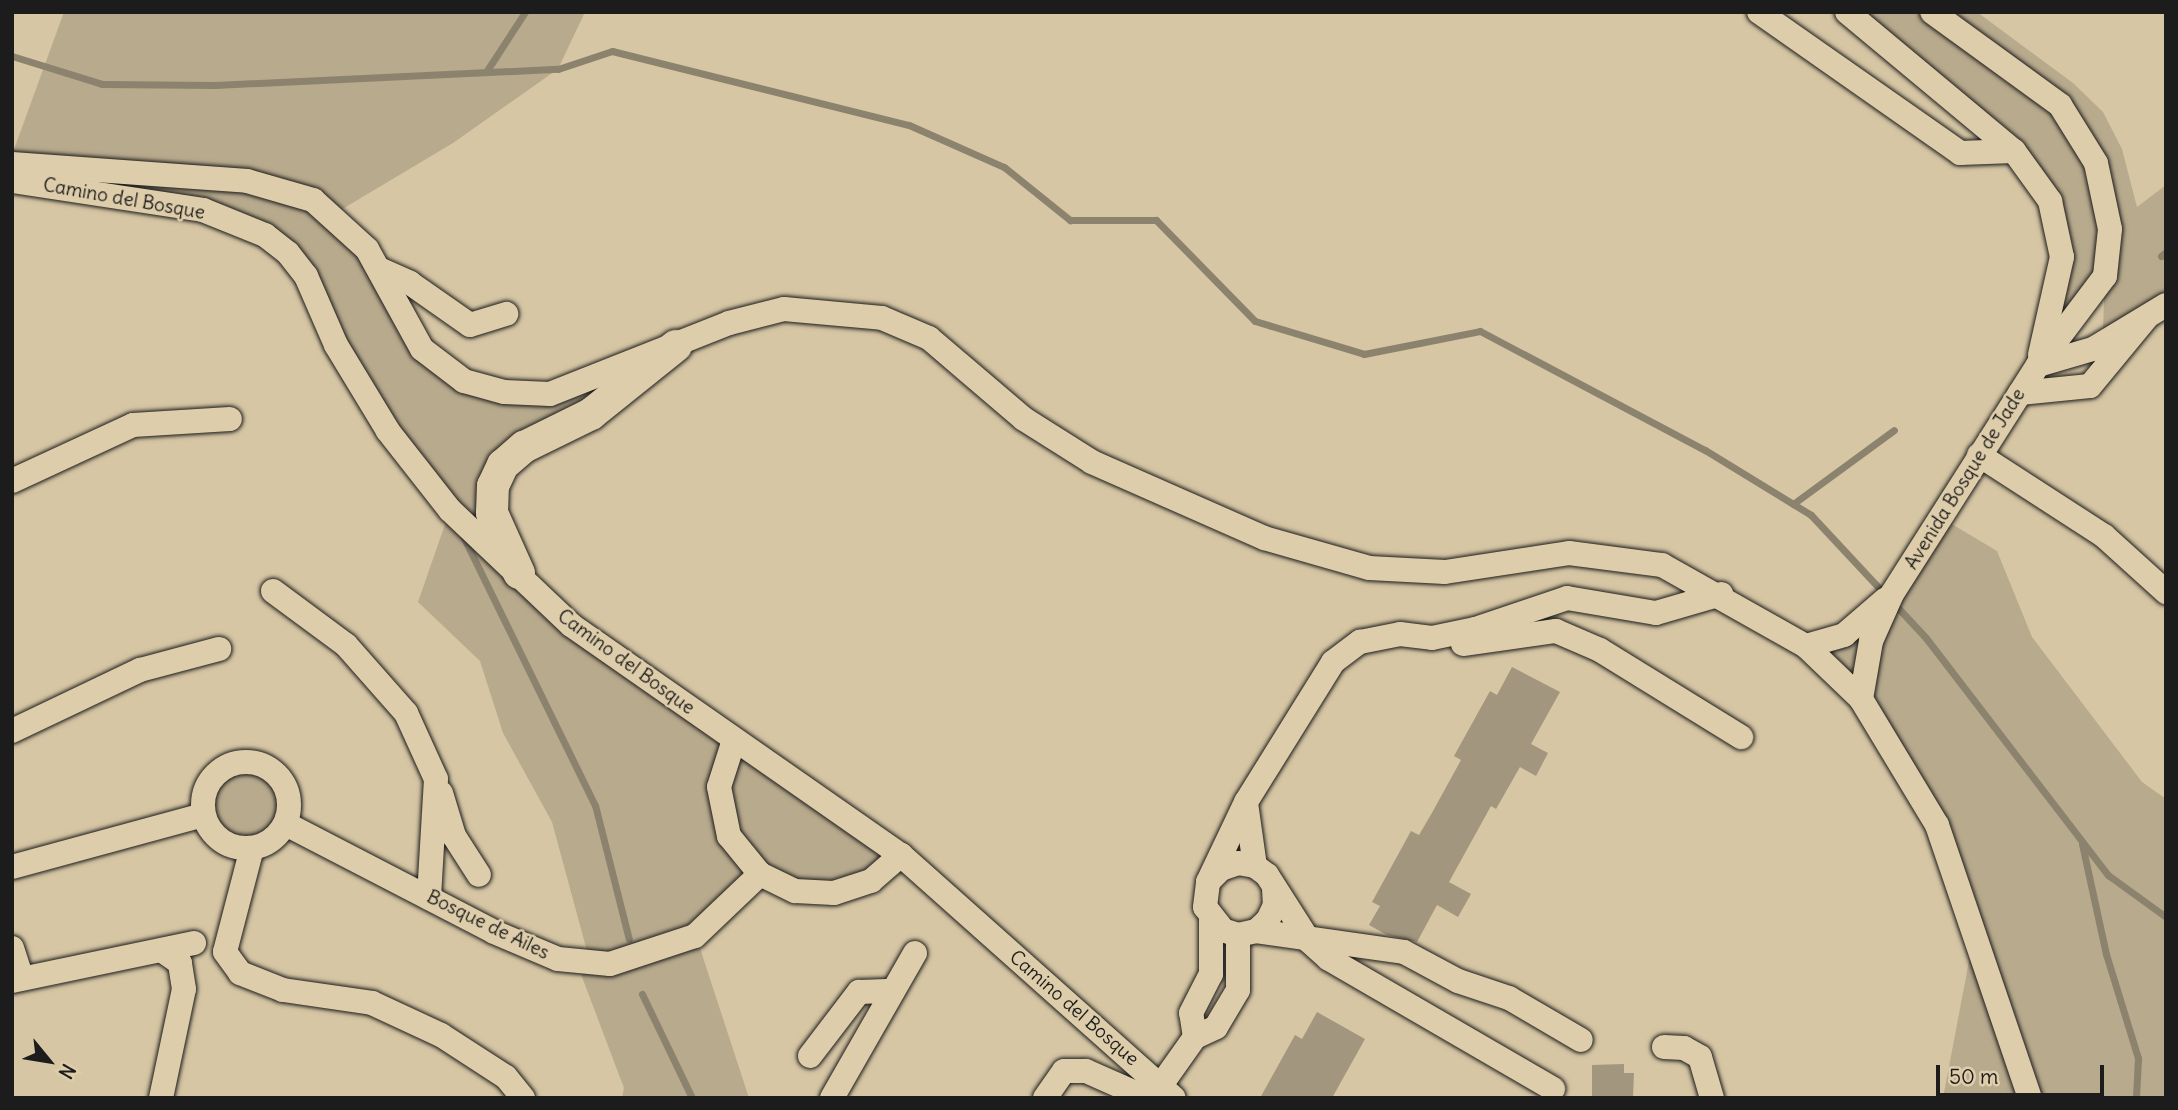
<!DOCTYPE html>
<style>
body{margin:0}
#map{position:relative;width:2178px;height:1110px;overflow:hidden;background:#d6c6a4;font-family:Delius,sans-serif}
div>[style]{position:absolute}
.green>*{inset:0;background:#b8aa8d}
.round{border-radius:50%}
.stream>*{height:7px;margin:-3.5px;padding:0 3.5px;transform-origin:3.5px;border-radius:3.5px;background:#8c836e}
.building>*{inset:0;background:#a2967e}
.roads{filter:drop-shadow(0 0 2px #1c1c1c) drop-shadow(0 0 2px #1c1c1c)}
.minor>*{height:24px;margin:-12px;padding:0 12px;transform-origin:12px;border-radius:12px;background:#decdaa}
.minor>.ring{margin:-12px;padding:0;box-sizing:content-box;background:none;border:24px solid #decdaa;border-radius:50%}
.major>*{height:32px;margin:-16px;padding:0 16px;transform-origin:16px;border-radius:16px;background:#decdaa}
span{translate:-50% -50%;white-space:nowrap;text-align:center;line-height:1.15;-webkit-text-stroke:5px #decdaa;paint-order:stroke}
.street-label{font-size:19px;color:#1c1c1c}
.frame{position:absolute;inset:0;border:14px solid #1c1c1c;pointer-events:none}
.north{position:absolute;left:14px;top:1026px;width:70px;height:70px;-webkit-text-stroke:5px #decdaa;paint-order:stroke;rotate:120deg;font-size:19px;font-weight:700;line-height:28px;text-align:center;color:#1c1c1c}
.north::after{content:'';display:block;margin:auto;width:24px;height:32px;background:#1c1c1c;clip-path:polygon(50% 0,100% 100%,50% 72%,0 100%)}
.scale{position:absolute;left:1936px;top:1065px;width:168px;height:32px;box-sizing:border-box;border:4px solid #1c1c1c;border-top:0;padding-left:9px;font-size:21px;line-height:24px;white-space:nowrap;color:#1c1c1c;-webkit-text-stroke:5px #decdaa;paint-order:stroke}
</style>
<div id="map">
<div class="green">
<div style="clip-path:polygon(64px 12px,585px 12px,558px 69px,453px 143px,334px 214px,422px 349px,504px 392px,635px 363px,493px 486px,519px 573px,901px 855px,834px 893px,760px 874px,696px 936px,749px 1098px,622px 1098px,624px 1088px,576px 961px,590px 962px,552px 822px,503px 733px,480px 661px,418px 602px,450px 510px,265px 235px,50px 185px,12px 155px)"></div>
<div style="clip-path:polygon(1847px 12px,1977px 12px,2073px 83px,2103px 112px,2122px 149px,2137px 207px,2166px 185px,2166px 305px,2147px 317px,2103px 328px,2105px 278px,2077px 319px,2054px 309px,2050px 201px)"></div>
<div style="clip-path:polygon(1940px 517px,1997px 551px,2032px 637px,2142px 782px,2166px 799px,2166px 1098px,1943px 1098px,1974px 935px,1937px 824px,1861px 699px,1806px 646px,1844px 635px)"></div>
<div class="round" style="left:203px;top:762px;width:86px;height:86px"></div>
</div>
<div class="stream">
<div style="left:12px;top:56px;width:94px;rotate:17.3deg"></div>
<div style="left:102px;top:84px;width:113px;rotate:0.5deg"></div>
<div style="left:215px;top:85px;width:343px;rotate:-2.7deg"></div>
<div style="left:558px;top:69px;width:57px;rotate:-18.4deg"></div>
<div style="left:612px;top:51px;width:306px;rotate:14deg"></div>
<div style="left:909px;top:125px;width:104px;rotate:23.9deg"></div>
<div style="left:1004px;top:167px;width:85px;rotate:38.8deg"></div>
<div style="left:1070px;top:220px;width:86px"></div>
<div style="left:1156px;top:220px;width:141px;rotate:45.6deg"></div>
<div style="left:1255px;top:321px;width:114px;rotate:16.8deg"></div>
<div style="left:1364px;top:354px;width:118px;rotate:-11.2deg"></div>
<div style="left:1480px;top:331px;width:255px;rotate:27.9deg"></div>
<div style="left:1705px;top:450px;width:124px;rotate:31.5deg"></div>
<div style="left:1811px;top:515px;width:101px;rotate:47deg"></div>
<div style="left:486px;top:72px;width:72px;rotate:-57deg"></div>
<div style="left:2161px;top:256px;width:6px;rotate:-39deg"></div>
<div style="left:1793px;top:504px;width:125px;rotate:-36.2deg"></div>
<div style="left:462px;top:534px;width:302px;rotate:63.9deg"></div>
<div style="left:595px;top:805px;width:138px;rotate:75.8deg"></div>
<div style="left:1899px;top:609px;width:40px;rotate:47deg"></div>
<div style="left:1926px;top:638px;width:299px;rotate:52.5deg"></div>
<div style="left:2108px;top:875px;width:72px;rotate:35.9deg"></div>
<div style="left:2082px;top:844px;width:113px;rotate:77.7deg"></div>
<div style="left:2106px;top:954px;width:109px;rotate:72.9deg"></div>
<div style="left:2138px;top:1058px;width:40px;rotate:92.9deg"></div>
<div style="left:642px;top:994px;width:115px;rotate:64.3deg"></div>
</div>
<div class="building">
<div style="clip-path:polygon(1512px 667px,1560px 692px,1531px 744px,1548px 753px,1536px 776px,1520px 767px,1496px 809px,1491px 806px,1449px 882px,1471px 894px,1458px 917px,1437px 905px,1417px 942px,1387px 935px,1369px 925px,1380px 906px,1372px 902px,1411px 831px,1419px 835px,1433px 811px,1461px 760px,1454px 756px,1490px 691px,1497px 695px)"></div>
<div style="clip-path:polygon(1317px 1012px,1365px 1039px,1332px 1098px,1260px 1098px,1295px 1035px,1302px 1039px)"></div>
<div style="clip-path:polygon(1624px 1064px,1624px 1073px,1634px 1073px,1633px 1098px,1592px 1098px,1592px 1065px)"></div>
</div>
<div class="roads">
<div class="minor">
<div style="left:1759px;top:12px;width:246px;rotate:35deg"></div>
<div style="left:1960px;top:153px;width:54px;rotate:-2.1deg"></div>
<div style="left:1847px;top:12px;width:217px;rotate:39.8deg"></div>
<div style="left:2014px;top:151px;width:62px;rotate:54.2deg"></div>
<div style="left:2050px;top:201px;width:57px;rotate:77.9deg"></div>
<div style="left:2062px;top:257px;width:100px;rotate:102.7deg"></div>
<div style="left:12px;top:164px;width:236px;rotate:4.1deg"></div>
<div style="left:247px;top:181px;width:69px;rotate:16.1deg"></div>
<div style="left:313px;top:200px;width:73px;rotate:42.2deg"></div>
<div style="left:367px;top:249px;width:114px;rotate:61.2deg"></div>
<div style="left:422px;top:349px;width:53px;rotate:37.3deg"></div>
<div style="left:464px;top:381px;width:41px;rotate:15.4deg"></div>
<div style="left:504px;top:392px;width:46px;rotate:2.5deg"></div>
<div style="left:550px;top:394px;width:193px;rotate:-21.6deg"></div>
<div style="left:729px;top:323px;width:57px;rotate:-14.3deg"></div>
<div style="left:784px;top:309px;width:98px;rotate:5.2deg"></div>
<div style="left:882px;top:318px;width:51px;rotate:23.1deg"></div>
<div style="left:929px;top:338px;width:125px;rotate:40.5deg"></div>
<div style="left:1024px;top:419px;width:80px;rotate:32.3deg"></div>
<div style="left:1092px;top:462px;width:188px;rotate:23.8deg"></div>
<div style="left:1264px;top:538px;width:109px;rotate:15.9deg"></div>
<div style="left:1369px;top:568px;width:76px;rotate:3deg"></div>
<div style="left:1445px;top:572px;width:125px;rotate:-8.7deg"></div>
<div style="left:1569px;top:553px;width:94px;rotate:7.4deg"></div>
<div style="left:1662px;top:565px;width:165px;rotate:29.4deg"></div>
<div style="left:1806px;top:646px;width:76px;rotate:43.9deg"></div>
<div style="left:1861px;top:699px;width:147px;rotate:58.9deg"></div>
<div style="left:1937px;top:825px;width:288px;rotate:71.2deg"></div>
<div style="left:12px;top:181px;width:193px;rotate:8.6deg"></div>
<div style="left:203px;top:210px;width:67px;rotate:22deg"></div>
<div style="left:265px;top:235px;width:29px;rotate:38deg"></div>
<div style="left:288px;top:253px;width:29px;rotate:52deg"></div>
<div style="left:306px;top:276px;width:75px;rotate:66.5deg"></div>
<div style="left:336px;top:345px;width:100px;rotate:58.8deg"></div>
<div style="left:388px;top:431px;width:100px;rotate:51.9deg"></div>
<div style="left:450px;top:510px;width:167px;rotate:43.5deg"></div>
<div style="left:571px;top:625px;width:402px;rotate:34.9deg"></div>
<div style="left:901px;top:855px;width:365px;rotate:41.7deg"></div>
<div style="left:379px;top:269px;width:34px;rotate:24deg"></div>
<div style="left:410px;top:283px;width:73px;rotate:35deg"></div>
<div style="left:470px;top:325px;width:38px;rotate:-17deg"></div>
<div style="left:2038px;top:365px;width:57px;rotate:-16.2deg"></div>
<div style="left:2093px;top:349px;width:85px;rotate:-31.1deg"></div>
<div style="left:2020px;top:393px;width:70px;rotate:-5.7deg"></div>
<div style="left:2090px;top:386px;width:89px;rotate:-50.4deg"></div>
<div style="left:1979px;top:455px;width:149px;rotate:32.9deg"></div>
<div style="left:2104px;top:536px;width:84px;rotate:42.1deg"></div>
<div style="left:12px;top:481px;width:133px;rotate:-24.8deg"></div>
<div style="left:133px;top:425px;width:97px;rotate:-3.5deg"></div>
<div style="left:273px;top:591px;width:91px;rotate:36.5deg"></div>
<div style="left:346px;top:645px;width:91px;rotate:48.6deg"></div>
<div style="left:406px;top:713px;width:72px;rotate:65.6deg"></div>
<div style="left:436px;top:779px;width:119px;rotate:93.4deg"></div>
<div style="left:1463px;top:644px;width:94px;rotate:-8deg"></div>
<div style="left:1556px;top:631px;width:48px;rotate:23.4deg"></div>
<div style="left:1600px;top:650px;width:166px;rotate:31.7deg"></div>
<div style="left:1806px;top:646px;width:40px;rotate:-16deg"></div>
<div style="left:1844px;top:635px;width:55px;rotate:-40.6deg"></div>
<div style="left:1861px;top:699px;width:59px;rotate:-80.2deg"></div>
<div style="left:1871px;top:641px;width:51px;rotate:-65.9deg"></div>
<div style="left:1892px;top:594px;width:272px;rotate:-57.5deg"></div>
<div style="left:2038px;top:365px;width:111px;rotate:-53deg"></div>
<div style="left:2105px;top:276px;width:47px;rotate:-83.9deg"></div>
<div style="left:2110px;top:229px;width:67px;rotate:-102deg"></div>
<div style="left:2096px;top:163px;width:68px;rotate:-121.8deg"></div>
<div style="left:2060px;top:105px;width:158px;rotate:-144deg"></div>
<div style="left:12px;top:731px;width:142px;rotate:-25.5deg"></div>
<div style="left:140px;top:670px;width:82px;rotate:-14.9deg"></div>
<div style="left:734px;top:740px;width:49px;rotate:107.7deg"></div>
<div style="left:719px;top:787px;width:50px;rotate:78.5deg"></div>
<div style="left:729px;top:836px;width:49px;rotate:50.8deg"></div>
<div style="left:760px;top:874px;width:39px;rotate:26deg"></div>
<div style="left:795px;top:891px;width:39px;rotate:3deg"></div>
<div style="left:834px;top:893px;width:39px;rotate:-18deg"></div>
<div style="left:871px;top:881px;width:40px;rotate:-41deg"></div>
<div class="ring" style="left:203px;top:762px;width:62px;height:62px"></div>
<div style="left:441px;top:793px;width:45px;rotate:73.2deg"></div>
<div style="left:454px;top:836px;width:46px;rotate:57.3deg"></div>
<div style="left:1246px;top:803px;width:64px;rotate:81.9deg"></div>
<div style="left:286px;top:824px;width:234px;rotate:27.4deg"></div>
<div style="left:494px;top:932px;width:69px;rotate:22.9deg"></div>
<div style="left:558px;top:959px;width:52px;rotate:5.5deg"></div>
<div style="left:610px;top:964px;width:89px;rotate:-18.2deg"></div>
<div style="left:695px;top:936px;width:90px;rotate:-43.6deg"></div>
<div style="left:252px;top:848px;width:107px;rotate:104.6deg"></div>
<div style="left:225px;top:952px;width:26px;rotate:54deg"></div>
<div style="left:240px;top:973px;width:46px;rotate:21.6deg"></div>
<div style="left:283px;top:990px;width:90px;rotate:8.3deg"></div>
<div style="left:372px;top:1003px;width:76px;rotate:24.9deg"></div>
<div style="left:441px;top:1035px;width:77px;rotate:32.9deg"></div>
<div style="left:506px;top:1077px;width:27px;rotate:51deg"></div>
<div style="left:12px;top:867px;width:198px;rotate:-15.2deg"></div>
<div style="left:1208px;top:882px;width:89px;rotate:-64.6deg"></div>
<div style="left:1246px;top:802px;width:165px;rotate:-58.1deg"></div>
<div style="left:1333px;top:662px;width:34px;rotate:-37deg"></div>
<div style="left:1360px;top:642px;width:41px;rotate:-11.3deg"></div>
<div style="left:1400px;top:634px;width:32px;rotate:7deg"></div>
<div style="left:1432px;top:638px;width:44px;rotate:-11.8deg"></div>
<div style="left:1475px;top:629px;width:97px;rotate:-18.6deg"></div>
<div style="left:1567px;top:598px;width:90px;rotate:9.6deg"></div>
<div style="left:1656px;top:613px;width:68px;rotate:-16.3deg"></div>
<div style="left:1274px;top:888px;width:17px;rotate:87deg"></div>
<div style="left:1275px;top:905px;width:17px;rotate:115deg"></div>
<div style="left:1268px;top:920px;width:16px;rotate:137deg"></div>
<div style="left:1256px;top:931px;width:18px;rotate:167deg"></div>
<div style="left:1238px;top:935px;width:16px;rotate:-162deg"></div>
<div style="left:1223px;top:930px;width:29px;rotate:-128deg"></div>
<div style="left:1205px;top:907px;width:25px;rotate:-83deg"></div>
<div style="left:1208px;top:882px;width:18px;rotate:-45deg"></div>
<div style="left:1221px;top:869px;width:18px;rotate:-19deg"></div>
<div style="left:1238px;top:863px;width:17px;rotate:10deg"></div>
<div style="left:1255px;top:866px;width:15px;rotate:37deg"></div>
<div style="left:1267px;top:875px;width:78px;rotate:57.5deg"></div>
<div style="left:1309px;top:941px;width:27px;rotate:42deg"></div>
<div style="left:1329px;top:959px;width:259px;rotate:30.1deg"></div>
<div style="left:1256px;top:931px;width:149px;rotate:8.1deg"></div>
<div style="left:1404px;top:952px;width:61px;rotate:28.2deg"></div>
<div style="left:1458px;top:981px;width:54px;rotate:18.4deg"></div>
<div style="left:1509px;top:998px;width:83px;rotate:30.3deg"></div>
<div style="left:12px;top:948px;width:32px;rotate:72deg"></div>
<div style="left:12px;top:981px;width:186px;rotate:-11.8deg"></div>
<div style="left:1195px;top:1037px;width:24px;rotate:-99deg"></div>
<div style="left:1191px;top:1013px;width:44px;rotate:-62.9deg"></div>
<div style="left:1211px;top:974px;width:54px;rotate:-90deg"></div>
<div style="left:1664px;top:1047px;width:20px;rotate:3deg"></div>
<div style="left:1684px;top:1048px;width:18px;rotate:29deg"></div>
<div style="left:1700px;top:1057px;width:43px;rotate:73.7deg"></div>
<div style="left:810px;top:1056px;width:81px;rotate:-52.6deg"></div>
<div style="left:859px;top:992px;width:34px;rotate:-2deg"></div>
<div style="left:1161px;top:1085px;width:59px;rotate:-54.7deg"></div>
<div style="left:1195px;top:1037px;width:23px;rotate:-25deg"></div>
<div style="left:1216px;top:1027px;width:43px;rotate:-59.3deg"></div>
<div style="left:1238px;top:990px;width:55px;rotate:-90deg"></div>
<div style="left:161px;top:1098px;width:111px;rotate:-78.1deg"></div>
<div style="left:184px;top:989px;width:26px;rotate:-99deg"></div>
<div style="left:180px;top:963px;width:19px;rotate:-145deg"></div>
<div style="left:832px;top:1098px;width:167px;rotate:-60.2deg"></div>
<div style="left:1045px;top:1098px;width:33px;rotate:-55deg"></div>
<div style="left:1064px;top:1071px;width:22px"></div>
<div style="left:1086px;top:1071px;width:67px;rotate:23.9deg"></div>
</div>
<div class="major">
<div style="left:519px;top:573px;width:66px;rotate:-114.2deg"></div>
<div style="left:492px;top:513px;width:27px;rotate:-88deg"></div>
<div style="left:493px;top:486px;width:23px;rotate:-65deg"></div>
<div style="left:503px;top:465px;width:28px;rotate:-41deg"></div>
<div style="left:524px;top:447px;width:75px;rotate:-26.2deg"></div>
<div style="left:591px;top:414px;width:109px;rotate:-38.7deg"></div>
</div>
</div>
<div class="street-label">
<span style="left:124px;top:199px;rotate:10deg">Camino del Bosque</span>
<span style="left:1965px;top:479px;rotate:-58deg">Avenida Bosque de Jade</span>
<span style="left:626px;top:662px;rotate:36deg">Camino del Bosque</span>
<span style="left:488px;top:925px;rotate:26deg">Bosque de Ailes</span>
<span style="left:1074px;top:1008px;rotate:41deg">Camino del Bosque</span>
</div>
<div class="frame"></div>
<div class="north">N</div>
<div class="scale">50 m</div>
</div>
